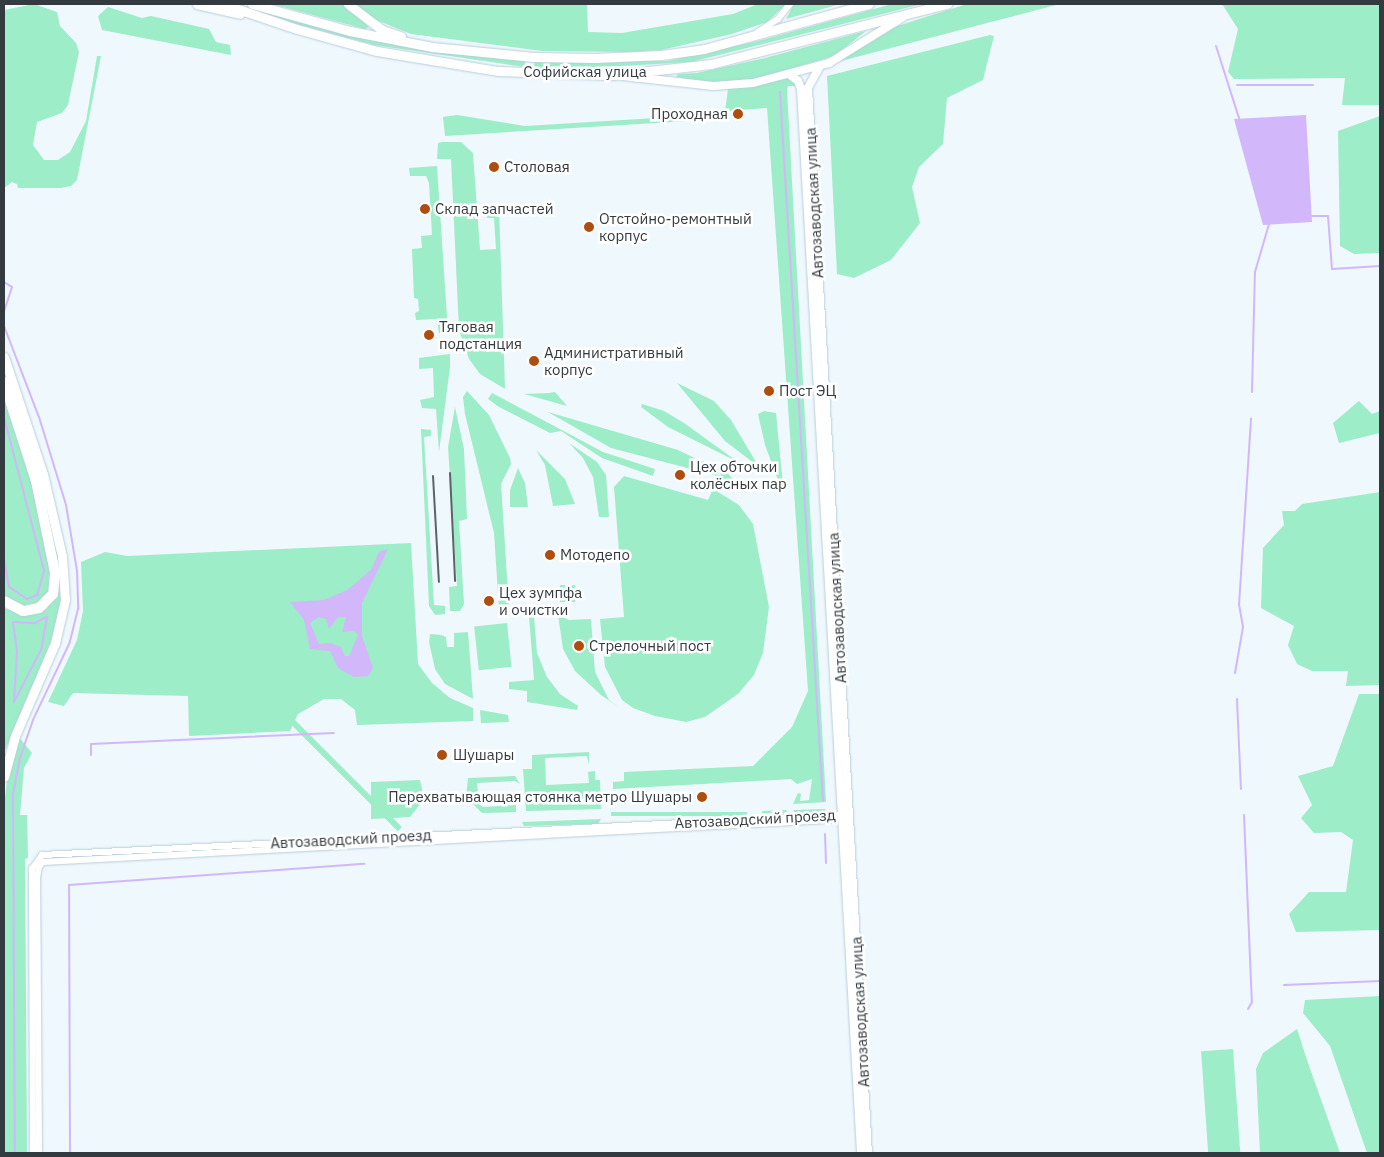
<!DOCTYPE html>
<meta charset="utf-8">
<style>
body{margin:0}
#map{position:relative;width:1384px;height:1157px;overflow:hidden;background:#eff8fd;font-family:"IBM Plex Sans",sans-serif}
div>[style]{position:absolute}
.green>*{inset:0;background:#9dedc8;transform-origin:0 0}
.water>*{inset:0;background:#d2b7fb}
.stream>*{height:2px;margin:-1px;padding:0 1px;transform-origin:1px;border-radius:1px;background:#d2b7fb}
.roads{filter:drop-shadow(0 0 1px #b8ceda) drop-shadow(0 0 1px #b8ceda)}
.street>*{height:5.5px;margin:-2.75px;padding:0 2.75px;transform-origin:2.75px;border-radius:2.75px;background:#fff}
.secondary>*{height:8px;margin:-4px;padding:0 4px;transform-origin:4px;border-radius:4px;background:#fff}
.primary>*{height:9px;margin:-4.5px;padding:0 4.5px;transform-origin:4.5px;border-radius:4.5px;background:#fff}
.highway>*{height:10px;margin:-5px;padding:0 5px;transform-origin:5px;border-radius:5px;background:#fff}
.rail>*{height:2px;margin:-1px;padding:0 1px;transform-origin:1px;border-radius:1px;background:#5b6469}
.dots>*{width:14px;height:14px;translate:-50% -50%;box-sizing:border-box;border:2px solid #fff;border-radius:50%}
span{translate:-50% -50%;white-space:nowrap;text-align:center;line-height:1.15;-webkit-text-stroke:5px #fff;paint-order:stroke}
.street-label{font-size:15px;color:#333b40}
.poi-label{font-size:15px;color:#333b40}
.right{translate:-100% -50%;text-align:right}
.left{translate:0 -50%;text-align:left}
.frame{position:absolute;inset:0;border:5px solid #333b40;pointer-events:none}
</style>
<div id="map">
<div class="green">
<div style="clip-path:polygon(34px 4px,57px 12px,60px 26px,76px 43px,79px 52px,68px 105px,62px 113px,37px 122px,33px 145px,44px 160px,58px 160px,70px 152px,86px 121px,97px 56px,101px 56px,77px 180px,71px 186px,61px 188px,18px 188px,17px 184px,12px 182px,4px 188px,4px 10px)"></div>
<div style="clip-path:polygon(272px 4px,343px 4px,369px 27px,365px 29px)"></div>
<div style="clip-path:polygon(352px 4px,587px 4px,588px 32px,622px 33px,733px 14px,758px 4px,786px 4px,767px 22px,732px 34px,661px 50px,629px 52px,542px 51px,411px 34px,371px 18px)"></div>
<div style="clip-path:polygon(794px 4px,831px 4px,837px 5px,786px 19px)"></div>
<div style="clip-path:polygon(892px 4px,922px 4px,691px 62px,588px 68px,536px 67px,534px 65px,535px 62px,667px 61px,758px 41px)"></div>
<div style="clip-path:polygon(967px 4px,1060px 4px,837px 62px,891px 28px)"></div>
<div style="clip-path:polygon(1222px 4px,1380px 4px,1380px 105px,1342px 105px,1345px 78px,1234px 79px,1228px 72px,1238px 29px)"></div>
<div style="clip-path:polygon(108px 7px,142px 18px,151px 16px,209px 29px,216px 42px,230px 45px,231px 55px,102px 30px,98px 16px)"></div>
<div style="clip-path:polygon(275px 15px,423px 50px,525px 61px,525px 67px,374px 45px,296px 24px,275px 17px)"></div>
<div style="clip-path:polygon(866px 31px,834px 56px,752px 80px,714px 83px,676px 77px,678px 74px,697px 73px,765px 58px)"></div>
<div style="clip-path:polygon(990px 35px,994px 36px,983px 80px,947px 98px,943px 144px,919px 167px,912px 187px,920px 223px,891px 260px,854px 278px,837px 274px,827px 76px)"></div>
<div style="clip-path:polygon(789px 77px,797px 86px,788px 86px,787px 90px,826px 802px,793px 804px,798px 793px,801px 794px,800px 801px,809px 800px,812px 779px,797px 784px,791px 779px,613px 789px,613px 782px,624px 781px,624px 772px,753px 766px,792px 727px,808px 691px,767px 108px,725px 111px,728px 89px)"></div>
<div style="clip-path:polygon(457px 115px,525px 126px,705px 115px,704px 120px,445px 136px,443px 117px)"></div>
<div style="clip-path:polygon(1380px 116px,1380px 253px,1354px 254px,1340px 246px,1338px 131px)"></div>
<div style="clip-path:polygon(442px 142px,461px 142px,473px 153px,480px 250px,496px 249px,494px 218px,487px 218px,486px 207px,499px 207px,505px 389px,480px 374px,469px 359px,459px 330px,451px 159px,437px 159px,438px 143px)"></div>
<div style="clip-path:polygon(437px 166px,448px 332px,439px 333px,437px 319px,416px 320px,415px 313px,419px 311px,418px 299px,414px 298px,412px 249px,422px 248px,421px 236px,432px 235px,429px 183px,426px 176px,410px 176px,409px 168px)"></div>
<div style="clip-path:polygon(450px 354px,450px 367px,439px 452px,436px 409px,422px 408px,420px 400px,434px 397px,433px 368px,419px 369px,419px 358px)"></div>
<div style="clip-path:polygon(677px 383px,714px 401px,731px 420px,759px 467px,725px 441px)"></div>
<div style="clip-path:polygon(467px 391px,489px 415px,510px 458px,511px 464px,501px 484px,509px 608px,499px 609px,494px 533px,465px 414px,463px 397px)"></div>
<div style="clip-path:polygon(555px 392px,567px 406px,524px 394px,549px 393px)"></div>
<div style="clip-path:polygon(4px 393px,34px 489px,52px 578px,49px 592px,39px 603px,21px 607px,4px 595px)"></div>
<div style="clip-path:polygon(492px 393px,603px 452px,655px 469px,653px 476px,602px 458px,561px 431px,550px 433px,499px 407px,488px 399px)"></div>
<div style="clip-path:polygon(1359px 401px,1372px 414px,1380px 411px,1380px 433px,1339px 443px,1333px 423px)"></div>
<div style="clip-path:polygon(642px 404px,664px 411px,684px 423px,738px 462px,668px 427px,641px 407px)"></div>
<div style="clip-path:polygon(455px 407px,464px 449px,467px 519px,459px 521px,464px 604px,460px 611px,450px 611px,449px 587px,457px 586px,448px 447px)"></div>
<div style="clip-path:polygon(764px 411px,776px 413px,783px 485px,780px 485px,765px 445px,758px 414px)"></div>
<div style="clip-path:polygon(548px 412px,678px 450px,728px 474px,747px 493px,714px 475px,611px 448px)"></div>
<div style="clip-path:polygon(421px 429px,431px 430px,431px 436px,424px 437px,434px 605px,445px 606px,445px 614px,435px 615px,429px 606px)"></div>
<div style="clip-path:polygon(569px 443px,597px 462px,606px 475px,609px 517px,599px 517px,593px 477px,583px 458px)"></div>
<div style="clip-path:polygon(536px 450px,565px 479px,575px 504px,553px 506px,545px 465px)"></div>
<div style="clip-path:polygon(518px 468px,525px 483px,528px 507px,510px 507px,510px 490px)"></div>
<div style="clip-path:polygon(624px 476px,708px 500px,713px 489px,739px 505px,753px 524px,769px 607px,763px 653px,754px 675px,738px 694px,705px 717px,686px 722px,655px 716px,633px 708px,622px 700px,605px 667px,600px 619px,624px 617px,614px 487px)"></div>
<div style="clip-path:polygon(1380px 492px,1380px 685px,1346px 686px,1348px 671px,1312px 671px,1297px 664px,1288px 645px,1294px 626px,1261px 608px,1263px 548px,1284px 525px,1282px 511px,1295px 511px,1302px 504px)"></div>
<div style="clip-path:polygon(411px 543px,418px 664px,432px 683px,450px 698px,473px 708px,473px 721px,357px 725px,355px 710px,341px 699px,324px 699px,298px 714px,290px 731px,189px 736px,188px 696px,73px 693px,64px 706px,48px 702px,77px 640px,83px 611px,81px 562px,105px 552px,127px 556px)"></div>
<div style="clip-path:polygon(58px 584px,61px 598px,53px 637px,4px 753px,4px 608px,25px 616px,47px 609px)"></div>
<div style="left:575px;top:585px;width:17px;height:15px;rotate:90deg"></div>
<div style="clip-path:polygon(558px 615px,569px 620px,591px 619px,595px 672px,609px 700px,621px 709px,601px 695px,575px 671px,563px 649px)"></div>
<div style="clip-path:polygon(529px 616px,534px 616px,537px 653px,547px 677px,560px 694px,578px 706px,577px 710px,527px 702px,527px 691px,509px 689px,509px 682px,534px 680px)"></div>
<div style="left:507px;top:623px;width:44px;height:33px;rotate:84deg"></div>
<div style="clip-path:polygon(468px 632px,473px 699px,445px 684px,435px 669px,429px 642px,430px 634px,441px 635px,446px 637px,447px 647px,454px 647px,454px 633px)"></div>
<div style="clip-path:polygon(1359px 694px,1380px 694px,1380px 930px,1296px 932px,1289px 914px,1309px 892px,1346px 892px,1353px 840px,1341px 832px,1314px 833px,1301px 818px,1312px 805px,1298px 776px,1333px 766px)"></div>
<div style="clip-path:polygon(480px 710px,508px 715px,509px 722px,481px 723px)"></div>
<div style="clip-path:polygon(18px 736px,32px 753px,24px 768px,20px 815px,27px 815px,28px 858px,25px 859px,27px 1153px,4px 1153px,4px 806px,8px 772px)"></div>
<div style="clip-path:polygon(589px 752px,589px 765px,587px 756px,545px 758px,546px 785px,589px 783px,588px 772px,595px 771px,595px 780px,600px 780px,601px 809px,526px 811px,523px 769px,532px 769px,532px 755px)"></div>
<div style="clip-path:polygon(515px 776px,520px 784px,515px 781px,477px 783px,479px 804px,483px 807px,516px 805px,516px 812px,482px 813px,466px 797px,468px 778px)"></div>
<div style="clip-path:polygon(420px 780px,424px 799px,410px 817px,371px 819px,371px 782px)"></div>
<div style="clip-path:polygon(825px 809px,825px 813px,794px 812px,794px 810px)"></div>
<div style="clip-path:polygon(787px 810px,785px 814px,762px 816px,762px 811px)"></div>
<div style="left:747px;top:812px;width:4px;height:136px;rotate:90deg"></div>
<div style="clip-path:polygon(601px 819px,598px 824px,524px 826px,522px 822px)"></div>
<div style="left:402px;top:827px;width:6px;height:336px;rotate:135deg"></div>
<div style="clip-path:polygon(1380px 996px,1380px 1153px,1367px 1153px,1330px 1046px,1303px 1013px,1305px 1000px)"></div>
<div style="clip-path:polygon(1297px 1029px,1307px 1060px,1340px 1153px,1260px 1153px,1256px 1069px,1263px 1053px)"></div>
<div style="left:1233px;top:1049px;width:104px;height:32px;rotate:86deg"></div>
</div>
<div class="water">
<div style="clip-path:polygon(1306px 115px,1312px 222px,1263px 225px,1234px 119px)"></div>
<div style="clip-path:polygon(evenodd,388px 549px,362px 603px,362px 636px,373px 668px,368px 676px,354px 677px,338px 668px,330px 651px,310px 649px,304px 620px,290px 602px,324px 600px,347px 590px,371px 570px,379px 552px,388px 549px,319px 617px,326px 619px,329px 629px,338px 617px,346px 617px,342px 632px,354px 631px,358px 635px,349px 656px,345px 656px,341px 647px,330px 643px,319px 644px,310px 623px,319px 617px)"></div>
</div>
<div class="stream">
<div style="left:1216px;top:46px;width:76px;rotate:72.3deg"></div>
<div style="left:1237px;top:85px;width:76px"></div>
<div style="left:780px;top:92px;width:710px;rotate:86.53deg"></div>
<div style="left:1312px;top:216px;width:16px"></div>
<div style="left:1328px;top:216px;width:53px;rotate:85.7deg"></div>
<div style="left:1332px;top:269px;width:48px;rotate:-3.6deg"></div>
<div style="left:4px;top:282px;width:9px;rotate:32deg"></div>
<div style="left:12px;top:287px;width:26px;rotate:108deg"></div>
<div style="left:4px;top:326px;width:97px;rotate:69deg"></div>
<div style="left:39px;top:417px;width:92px;rotate:72.9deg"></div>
<div style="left:66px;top:505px;width:67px;rotate:80.5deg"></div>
<div style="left:77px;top:571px;width:38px;rotate:88deg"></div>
<div style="left:78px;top:609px;width:34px;rotate:104deg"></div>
<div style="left:70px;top:642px;width:86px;rotate:115.4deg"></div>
<div style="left:33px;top:720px;width:40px;rotate:108.9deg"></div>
<div style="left:20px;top:758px;width:37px;rotate:101deg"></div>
<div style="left:13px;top:794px;width:359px;rotate:89.7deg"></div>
<div style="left:1252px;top:392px;width:120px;rotate:-88.6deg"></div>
<div style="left:1255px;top:272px;width:50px;rotate:-73.7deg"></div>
<div style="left:4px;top:417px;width:159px;rotate:75.4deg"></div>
<div style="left:44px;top:571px;width:25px;rotate:106deg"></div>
<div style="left:37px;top:595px;width:11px;rotate:158deg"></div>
<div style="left:27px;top:599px;width:22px;rotate:-146deg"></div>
<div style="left:9px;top:587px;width:28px;rotate:-100deg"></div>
<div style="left:47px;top:617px;width:34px;rotate:100deg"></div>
<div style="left:41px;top:650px;width:59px;rotate:117.4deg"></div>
<div style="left:14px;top:702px;width:51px;rotate:-86.6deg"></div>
<div style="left:17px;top:651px;width:29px;rotate:-98deg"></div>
<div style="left:13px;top:622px;width:22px;rotate:3deg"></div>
<div style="left:35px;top:623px;width:13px;rotate:-27deg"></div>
<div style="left:1235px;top:673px;width:47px;rotate:-80.1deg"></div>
<div style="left:1243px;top:627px;width:22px;rotate:-100deg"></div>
<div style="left:1239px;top:605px;width:187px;rotate:-86.3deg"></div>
<div style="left:1237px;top:699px;width:90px;rotate:87.5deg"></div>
<div style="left:91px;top:755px;width:11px;rotate:-90deg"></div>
<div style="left:91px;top:744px;width:243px;rotate:-2.6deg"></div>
<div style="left:1244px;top:815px;width:187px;rotate:87.6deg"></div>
<div style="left:1252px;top:1002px;width:8px;rotate:120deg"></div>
<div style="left:825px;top:834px;width:29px;rotate:88deg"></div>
<div style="left:1284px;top:985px;width:96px;rotate:-2.4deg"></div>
<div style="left:70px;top:1153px;width:268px;rotate:-90.2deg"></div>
<div style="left:69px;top:885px;width:296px;rotate:-4.1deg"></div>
</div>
<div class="roads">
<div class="street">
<div style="left:758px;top:32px;width:24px;rotate:-33deg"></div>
<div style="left:778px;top:19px;width:19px;rotate:-51deg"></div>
<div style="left:33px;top:1153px;width:284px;rotate:-90.2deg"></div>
<div style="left:32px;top:869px;width:17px;rotate:-54deg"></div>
<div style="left:42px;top:855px;width:803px;rotate:-2.86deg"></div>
<div style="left:39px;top:1153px;width:275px;rotate:-90.4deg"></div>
<div style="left:37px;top:878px;width:11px;rotate:-80deg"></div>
<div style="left:39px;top:867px;width:6px;rotate:-51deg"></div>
<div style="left:43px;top:862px;width:804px;rotate:-3.07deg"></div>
</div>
<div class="secondary">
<div style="left:820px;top:66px;width:25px;rotate:119deg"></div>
<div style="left:808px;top:88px;width:1067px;rotate:86.78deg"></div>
<div style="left:789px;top:74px;width:11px;rotate:38deg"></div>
<div style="left:798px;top:81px;width:9px;rotate:69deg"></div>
<div style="left:801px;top:89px;width:1066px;rotate:86.77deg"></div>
<div style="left:623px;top:76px;width:91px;rotate:6.3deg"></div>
<div style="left:713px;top:86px;width:40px;rotate:-4.3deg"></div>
<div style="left:753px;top:83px;width:79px;rotate:-14.7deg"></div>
<div style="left:829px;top:63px;width:86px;rotate:-31.7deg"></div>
</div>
<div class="primary">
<div style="left:197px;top:4px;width:44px;rotate:13.1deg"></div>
<div style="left:223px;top:4px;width:78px;rotate:18.7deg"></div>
<div style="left:297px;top:29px;width:83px;rotate:15.4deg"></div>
<div style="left:377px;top:51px;width:123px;rotate:9.4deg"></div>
<div style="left:498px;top:71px;width:115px;rotate:2deg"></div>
<div style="left:613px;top:75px;width:99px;rotate:-6.4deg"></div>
<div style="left:711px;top:64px;width:244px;rotate:-14.3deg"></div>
<div style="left:252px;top:4px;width:102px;rotate:15.4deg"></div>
<div style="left:350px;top:31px;width:84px;rotate:11deg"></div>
<div style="left:432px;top:47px;width:102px;rotate:5.6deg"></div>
<div style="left:534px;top:57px;width:61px;rotate:0.9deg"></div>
<div style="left:595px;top:58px;width:66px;rotate:-2.6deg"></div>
<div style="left:661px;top:55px;width:43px;rotate:-7.9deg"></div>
<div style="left:704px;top:49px;width:171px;rotate:-15.3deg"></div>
<div style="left:348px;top:4px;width:43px;rotate:37.4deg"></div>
<div style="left:382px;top:30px;width:20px;rotate:18deg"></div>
<div style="left:4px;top:357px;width:123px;rotate:71.6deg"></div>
<div style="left:43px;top:474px;width:84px;rotate:77deg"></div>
<div style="left:62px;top:556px;width:44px;rotate:86.1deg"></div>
<div style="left:65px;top:600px;width:44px;rotate:103.1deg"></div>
<div style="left:55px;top:643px;width:101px;rotate:113.3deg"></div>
<div style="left:15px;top:736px;width:42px;rotate:105deg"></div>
</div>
<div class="highway">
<div style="left:4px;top:382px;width:104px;rotate:72.1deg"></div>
<div style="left:36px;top:481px;width:94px;rotate:78.3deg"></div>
<div style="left:55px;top:573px;width:21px;rotate:95deg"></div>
<div style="left:53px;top:594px;width:20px;rotate:135deg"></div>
<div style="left:39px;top:608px;width:16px;rotate:169deg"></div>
<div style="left:23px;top:611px;width:21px;rotate:-152deg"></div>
</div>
</div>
<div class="rail">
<div style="left:450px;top:473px;width:108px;rotate:87.3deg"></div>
<div style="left:433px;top:476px;width:106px;rotate:86.8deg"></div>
</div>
<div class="dots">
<div style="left:738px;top:114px;background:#af4d0f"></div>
<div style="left:494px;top:167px;background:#af4d0f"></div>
<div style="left:425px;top:209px;background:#af4d0f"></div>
<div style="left:589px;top:227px;background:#af4d0f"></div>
<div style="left:429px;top:335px;background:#af4d0f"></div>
<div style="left:534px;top:361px;background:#af4d0f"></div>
<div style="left:769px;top:391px;background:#af4d0f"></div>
<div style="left:680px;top:475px;background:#af4d0f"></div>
<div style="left:550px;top:555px;background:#af4d0f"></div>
<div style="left:489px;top:601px;background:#af4d0f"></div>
<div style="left:579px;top:646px;background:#af4d0f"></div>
<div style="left:442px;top:755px;background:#af4d0f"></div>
<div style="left:702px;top:797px;background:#af4d0f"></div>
</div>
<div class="street-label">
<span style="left:585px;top:72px">Софийская улица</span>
<span style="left:814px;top:203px;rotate:-93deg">Автозаводская улица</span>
<span style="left:837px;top:608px;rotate:-93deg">Автозаводская улица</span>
<span style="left:755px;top:819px;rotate:-3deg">Автозаводский проезд</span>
<span style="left:351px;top:839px;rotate:-3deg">Автозаводский проезд</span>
<span style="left:860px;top:1012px;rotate:-93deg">Автозаводская улица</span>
</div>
<div class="poi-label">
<span class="right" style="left:728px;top:114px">Проходная</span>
<span class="left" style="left:504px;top:167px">Столовая</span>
<span class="left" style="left:435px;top:209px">Склад запчастей</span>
<span class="left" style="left:599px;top:227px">Отстойно-ремонтный<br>корпус</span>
<span class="left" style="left:439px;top:335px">Тяговая<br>подстанция</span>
<span class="left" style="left:544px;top:361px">Административный<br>корпус</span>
<span class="left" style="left:779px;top:391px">Пост ЭЦ</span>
<span class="left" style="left:690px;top:475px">Цех обточки<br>колёсных пар</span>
<span class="left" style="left:560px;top:555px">Мотодепо</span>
<span class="left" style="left:499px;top:601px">Цех зумпфа<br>и очистки</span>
<span class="left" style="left:589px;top:646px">Стрелочный пост</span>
<span class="left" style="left:453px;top:755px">Шушары</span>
<span class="right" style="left:692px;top:797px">Перехватывающая стоянка метро Шушары</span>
</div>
<div class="frame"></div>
</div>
